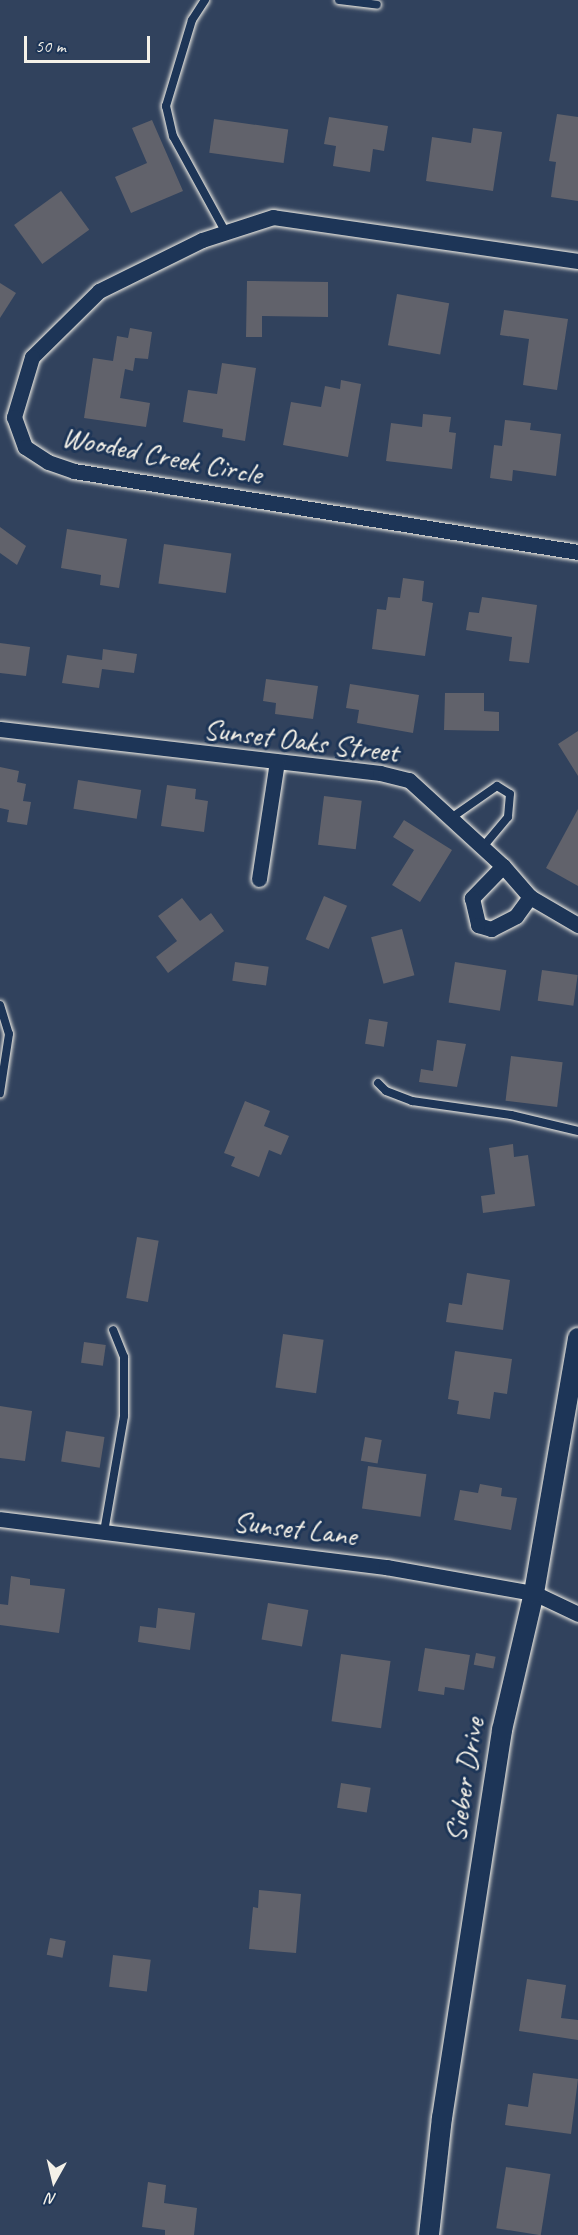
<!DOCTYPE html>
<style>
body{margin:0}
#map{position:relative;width:578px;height:2235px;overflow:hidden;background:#31425d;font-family:Caveat,sans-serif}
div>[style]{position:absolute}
.building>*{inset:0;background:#61626b;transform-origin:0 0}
.roads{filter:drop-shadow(0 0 2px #f4f1e8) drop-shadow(0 0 2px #f4f1e8)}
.service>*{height:8px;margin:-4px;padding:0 4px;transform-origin:4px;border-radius:4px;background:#1d3557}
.minor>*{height:15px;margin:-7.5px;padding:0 7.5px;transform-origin:7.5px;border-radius:7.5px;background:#1d3557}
.tertiary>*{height:20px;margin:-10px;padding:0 10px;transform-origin:10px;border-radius:10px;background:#1d3557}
span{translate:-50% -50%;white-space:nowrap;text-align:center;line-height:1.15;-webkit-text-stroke:6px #1d3557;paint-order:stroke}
.street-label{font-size:30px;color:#f4f1e8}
.north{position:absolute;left:24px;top:2151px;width:60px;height:60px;-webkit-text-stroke:4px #1d3557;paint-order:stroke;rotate:188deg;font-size:16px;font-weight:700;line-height:24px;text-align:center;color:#f4f1e8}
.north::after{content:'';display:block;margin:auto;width:21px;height:27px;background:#f4f1e8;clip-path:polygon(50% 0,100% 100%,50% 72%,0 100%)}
.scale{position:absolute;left:24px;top:36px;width:126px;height:27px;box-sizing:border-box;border:3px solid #f4f1e8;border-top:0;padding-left:8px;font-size:18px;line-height:21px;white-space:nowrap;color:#f4f1e8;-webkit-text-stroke:4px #1d3557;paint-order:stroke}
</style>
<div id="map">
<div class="building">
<div style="clip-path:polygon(557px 114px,578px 117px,578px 201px,551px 197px,556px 162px,549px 161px)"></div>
<div style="clip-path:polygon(329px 117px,388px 126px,384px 151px,373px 149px,370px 172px,333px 166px,336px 146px,324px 144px)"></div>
<div style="left:214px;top:119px;width:75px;height:34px;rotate:8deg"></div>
<div style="clip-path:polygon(152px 120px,183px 191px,131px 213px,115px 177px,147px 163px,132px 128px)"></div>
<div style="clip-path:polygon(473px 128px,502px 132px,493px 191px,426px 181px,432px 137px,471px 143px)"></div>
<div style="left:61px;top:191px;width:48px;height:58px;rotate:54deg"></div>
<div style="clip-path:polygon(247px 281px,328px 282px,328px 317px,262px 316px,262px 337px,246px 337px)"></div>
<div style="clip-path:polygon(0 283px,16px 293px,0 318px)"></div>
<div style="left:397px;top:294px;width:53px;height:52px;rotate:10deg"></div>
<div style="clip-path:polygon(504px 310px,568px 319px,557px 390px,523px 385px,529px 339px,500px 335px)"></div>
<div style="clip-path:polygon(130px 328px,152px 332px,148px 359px,135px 358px,133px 371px,125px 369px,120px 398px,150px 403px,146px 427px,84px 418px,93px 358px,113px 361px,117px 336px,128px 338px)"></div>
<div style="clip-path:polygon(222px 363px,256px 368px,245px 441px,222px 437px,223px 429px,183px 422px,188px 390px,217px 394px)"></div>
<div style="clip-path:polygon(341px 380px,361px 384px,348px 457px,283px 445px,291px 402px,321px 407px,325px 386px,340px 389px)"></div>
<div style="clip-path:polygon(423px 414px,451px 417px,449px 432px,456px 433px,452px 469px,386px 461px,391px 423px,422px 427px)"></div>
<div style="clip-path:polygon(505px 420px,531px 423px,530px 430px,561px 434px,556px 476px,513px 470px,512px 481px,490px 478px,494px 445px,502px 446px)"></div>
<div style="clip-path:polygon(0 527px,26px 546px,17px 565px,0 553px)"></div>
<div style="clip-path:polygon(67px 529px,127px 539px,119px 588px,100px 585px,101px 575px,61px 568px)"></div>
<div style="left:164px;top:544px;width:68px;height:40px;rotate:8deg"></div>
<div style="clip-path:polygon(403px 578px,424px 581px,422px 601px,433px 603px,425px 656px,372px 649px,377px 609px,386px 610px,388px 597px,400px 598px)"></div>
<div style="clip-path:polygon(482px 597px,537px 605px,529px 663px,509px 661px,512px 637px,466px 630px,469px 612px,479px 613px)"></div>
<div style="clip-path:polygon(0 643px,30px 647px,26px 676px,0 673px)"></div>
<div style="clip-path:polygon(103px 649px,137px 654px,134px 673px,102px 669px,99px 688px,62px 683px,67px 655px,102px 660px)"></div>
<div style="clip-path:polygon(266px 679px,318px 686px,313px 719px,275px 714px,276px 703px,263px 701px)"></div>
<div style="clip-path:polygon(350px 684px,419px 695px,413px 733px,357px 723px,359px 710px,346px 708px)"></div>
<div style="clip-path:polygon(445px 693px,484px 693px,484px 711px,499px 712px,499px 731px,444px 730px)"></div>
<div style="clip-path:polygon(578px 731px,578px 776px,558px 744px)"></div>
<div style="clip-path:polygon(0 767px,19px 771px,17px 782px,26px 784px,23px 801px,31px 802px,27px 825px,7px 822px,9px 810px,0 808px)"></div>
<div style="left:78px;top:780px;width:64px;height:29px;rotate:9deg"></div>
<div style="clip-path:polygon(167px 785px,196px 789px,195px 799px,208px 801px,204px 832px,161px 826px)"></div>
<div style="left:324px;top:796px;width:38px;height:49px;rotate:7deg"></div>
<div style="clip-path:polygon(578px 809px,578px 886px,546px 868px)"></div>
<div style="clip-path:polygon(404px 820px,452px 850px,420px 902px,392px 885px,414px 850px,393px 837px)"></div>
<div style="left:324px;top:896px;width:25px;height:47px;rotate:23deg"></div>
<div style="clip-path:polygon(182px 898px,200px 921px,211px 913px,224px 931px,168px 973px,156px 957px,177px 941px,158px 916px)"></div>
<div style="left:402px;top:929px;width:48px;height:32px;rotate:75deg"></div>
<div style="left:235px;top:962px;width:34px;height:19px;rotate:8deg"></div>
<div style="left:455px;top:962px;width:52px;height:41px;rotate:9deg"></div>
<div style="left:542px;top:970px;width:36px;height:31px;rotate:8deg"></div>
<div style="left:369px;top:1019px;width:19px;height:25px;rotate:9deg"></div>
<div style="clip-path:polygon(437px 1040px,466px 1044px,457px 1087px,419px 1082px,421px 1069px,433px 1071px)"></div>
<div style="left:511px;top:1056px;width:52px;height:45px;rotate:7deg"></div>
<div style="clip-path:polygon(245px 1101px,270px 1111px,264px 1126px,289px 1136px,281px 1155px,269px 1150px,259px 1177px,231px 1166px,235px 1157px,224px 1153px)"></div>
<div style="clip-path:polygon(513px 1144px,514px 1157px,528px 1155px,535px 1206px,483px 1213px,481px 1196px,495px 1194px,489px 1148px)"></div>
<div style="left:137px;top:1237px;width:22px;height:62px;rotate:10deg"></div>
<div style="clip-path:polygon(467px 1273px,510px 1280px,503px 1330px,446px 1322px,449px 1303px,462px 1305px)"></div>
<div style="left:283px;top:1334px;width:41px;height:54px;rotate:8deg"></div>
<div style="left:84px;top:1342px;width:22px;height:21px;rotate:8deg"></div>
<div style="clip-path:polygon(455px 1351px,512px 1359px,507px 1394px,494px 1392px,490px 1419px,457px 1414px,459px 1401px,448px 1399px)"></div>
<div style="clip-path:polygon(0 1406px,32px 1411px,25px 1461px,0 1458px)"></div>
<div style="left:66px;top:1431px;width:39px;height:31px;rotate:9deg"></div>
<div style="left:365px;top:1437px;width:17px;height:24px;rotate:10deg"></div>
<div style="left:368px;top:1466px;width:59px;height:43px;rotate:8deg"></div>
<div style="clip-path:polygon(480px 1484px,502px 1488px,501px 1496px,517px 1498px,511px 1530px,454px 1520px,460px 1490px,478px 1493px)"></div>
<div style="clip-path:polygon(11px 1576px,30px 1579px,30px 1585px,65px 1589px,59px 1633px,0 1625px,0 1604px,8px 1605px)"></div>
<div style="left:268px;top:1603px;width:41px;height:37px;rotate:10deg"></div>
<div style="clip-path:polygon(158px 1608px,195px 1613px,190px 1650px,138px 1642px,140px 1626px,156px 1628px)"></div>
<div style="clip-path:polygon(425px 1648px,470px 1655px,464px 1690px,445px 1687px,444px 1695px,418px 1691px)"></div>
<div style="left:476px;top:1653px;width:20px;height:12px;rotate:11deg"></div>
<div style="left:341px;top:1654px;width:50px;height:68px;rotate:8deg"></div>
<div style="left:341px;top:1783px;width:30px;height:25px;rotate:9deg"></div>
<div style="clip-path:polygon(259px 1890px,301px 1894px,296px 1953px,249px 1949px,253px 1907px,258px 1908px)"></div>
<div style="left:50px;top:1938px;width:16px;height:17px;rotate:11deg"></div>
<div style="left:113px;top:1955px;width:38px;height:32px;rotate:7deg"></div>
<div style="clip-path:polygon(527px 1979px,566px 1985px,561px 2018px,578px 2020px,578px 2040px,519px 2031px)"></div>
<div style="clip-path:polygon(533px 2073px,578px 2079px,571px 2134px,505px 2125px,508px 2104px,528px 2107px)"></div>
<div style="left:506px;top:2167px;width:45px;height:62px;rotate:9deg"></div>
<div style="clip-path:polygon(148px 2182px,166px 2185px,164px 2203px,197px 2208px,194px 2235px,165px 2235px,165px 2230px,142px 2227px)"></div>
</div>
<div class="roads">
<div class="service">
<div style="left:205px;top:0;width:24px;rotate:123deg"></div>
<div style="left:192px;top:20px;width:90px;rotate:106.8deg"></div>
<div style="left:166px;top:106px;width:31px;rotate:77deg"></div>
<div style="left:173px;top:136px;width:111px;rotate:61.3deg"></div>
<div style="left:339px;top:0;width:38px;rotate:7deg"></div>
<div style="left:451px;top:818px;width:56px;rotate:-34.8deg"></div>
<div style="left:497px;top:786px;width:15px;rotate:32deg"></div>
<div style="left:510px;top:794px;width:23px;rotate:95deg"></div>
<div style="left:508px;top:817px;width:39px;rotate:130deg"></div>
<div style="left:0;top:1005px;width:30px;rotate:73deg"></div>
<div style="left:9px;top:1034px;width:60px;rotate:98.7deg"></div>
<div style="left:378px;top:1083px;width:11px;rotate:45deg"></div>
<div style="left:386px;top:1091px;width:28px;rotate:21deg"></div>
<div style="left:412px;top:1101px;width:100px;rotate:8deg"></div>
<div style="left:511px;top:1115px;width:69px;rotate:13.4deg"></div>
<div style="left:104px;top:1532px;width:118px;rotate:-80.2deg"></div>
<div style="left:124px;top:1416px;width:59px;rotate:-90deg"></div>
<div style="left:124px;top:1357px;width:29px;rotate:-112deg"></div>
</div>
<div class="minor">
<div style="left:578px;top:261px;width:308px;rotate:-171.8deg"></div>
<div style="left:273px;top:217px;width:75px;rotate:162.1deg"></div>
<div style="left:202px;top:240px;width:115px;rotate:153.7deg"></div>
<div style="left:99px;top:291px;width:94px;rotate:135.4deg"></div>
<div style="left:32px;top:357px;width:63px;rotate:106.7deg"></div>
<div style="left:14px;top:417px;width:32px;rotate:70deg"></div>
<div style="left:25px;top:447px;width:27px;rotate:33deg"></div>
<div style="left:48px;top:462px;width:28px;rotate:19deg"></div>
<div style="left:74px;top:471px;width:510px;rotate:9.13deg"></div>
<div style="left:0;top:729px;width:383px;rotate:6.6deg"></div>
<div style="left:380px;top:773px;width:30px;rotate:14deg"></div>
<div style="left:409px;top:780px;width:127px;rotate:42.5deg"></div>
<div style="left:503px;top:866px;width:41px;rotate:48.9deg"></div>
<div style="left:530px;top:897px;width:56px;rotate:30.3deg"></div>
<div style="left:503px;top:866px;width:45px;rotate:134.1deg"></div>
<div style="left:472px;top:898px;width:28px;rotate:77deg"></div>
<div style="left:478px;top:925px;width:14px;rotate:17deg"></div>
<div style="left:491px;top:929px;width:28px;rotate:-27deg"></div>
<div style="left:516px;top:916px;width:24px;rotate:-54deg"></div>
<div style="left:259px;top:879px;width:118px;rotate:-81.3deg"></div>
<div style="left:0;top:1519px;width:389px;rotate:7.1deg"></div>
<div style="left:386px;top:1567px;width:150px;rotate:10deg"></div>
<div style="left:534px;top:1593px;width:49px;rotate:25.5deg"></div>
</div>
<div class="tertiary">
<div style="left:429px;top:2235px;width:118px;rotate:-83.7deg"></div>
<div style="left:442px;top:2118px;width:393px;rotate:-81.2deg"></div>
<div style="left:502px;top:1730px;width:141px;rotate:-76.9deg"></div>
<div style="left:534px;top:1593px;width:259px;rotate:-80.2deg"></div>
</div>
</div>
<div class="street-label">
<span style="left:162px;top:455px;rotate:11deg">Wooded Creek Circle</span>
<span style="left:301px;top:740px;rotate:7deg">Sunset Oaks Street</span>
<span style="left:295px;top:1528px;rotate:7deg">Sunset Lane</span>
<span style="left:464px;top:1780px;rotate:-81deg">Sieber Drive</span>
</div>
<div class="north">N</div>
<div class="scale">50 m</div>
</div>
